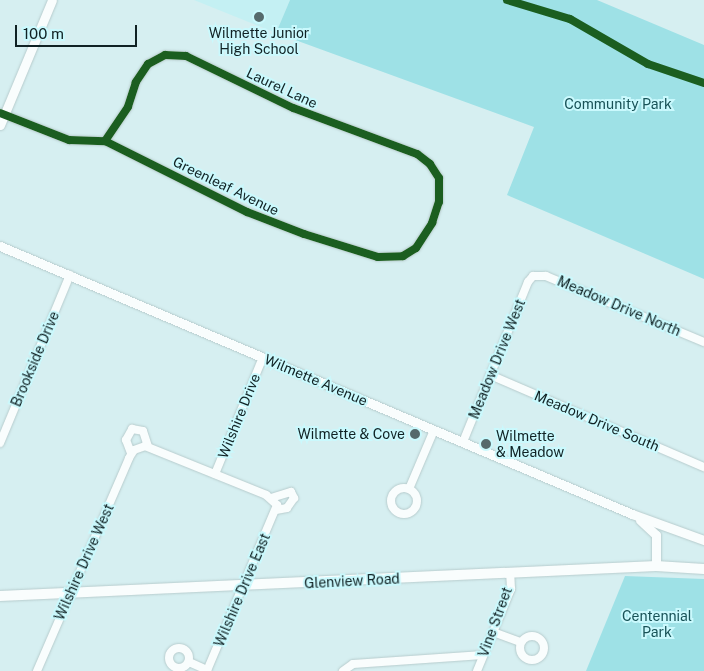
<!DOCTYPE html>
<style>
body{margin:0}
#map{position:relative;width:704px;height:671px;overflow:hidden;background:#d6eff1;font-family:"Public Sans",sans-serif}
div>[style]{position:absolute}
.built>*{inset:0;background:#c4f0f3}
.green>*{inset:0;background:#9ee1e6}
.roads{filter:drop-shadow(0 0 1px #b7cccd) drop-shadow(0 0 1px #b7cccd)}
.minor>*{height:8px;margin:-4px;padding:0 4px;transform-origin:4px;border-radius:4px;background:#f9fdfd}
.minor>.ring{margin:-4px;padding:0;box-sizing:content-box;background:none;border:8px solid #f9fdfd;border-radius:50%}
.tertiary>*{height:9px;margin:-4.5px;padding:0 4.5px;transform-origin:4.5px;border-radius:4.5px;background:#f9fdfd}
.secondary>*{height:10px;margin:-5px;padding:0 5px;transform-origin:5px;border-radius:5px;background:#f9fdfd}
.cycleway>*{height:8px;margin:-4px;padding:0 4px;transform-origin:4px;border-radius:4px;background:#1b5e20}
.dots>*{width:14px;height:14px;translate:-50% -50%;box-sizing:border-box;border:2px solid #caf9fd;border-radius:50%}
span{translate:-50% -50%;white-space:nowrap;text-align:center;line-height:1.15;-webkit-text-stroke:4px #caf9fd;paint-order:stroke}
.poi-label{font-size:14px;color:#102224}
.right{translate:-100% -50%;text-align:right}
.left{translate:0 -50%;text-align:left}
.street-label{font-size:14px;color:#102224}
.park-label{font-size:14px;color:#185257}
.scale{position:absolute;left:15px;top:25px;width:122px;height:22px;box-sizing:border-box;border:2px solid #102224;border-top:0;padding-left:6px;font-size:15px;line-height:18px;white-space:nowrap;color:#102224;-webkit-text-stroke:4px #caf9fd;paint-order:stroke}
</style>
<div id="map">
<div class="built">
<div style="clip-path:polygon(194px 0,290px 0,276px 33px)"></div>
</div>
<div class="green">
<div style="clip-path:polygon(290px 0,597px 0,704px 45px,704px 279px,507px 195px,534px 127px,276px 33px)"></div>
<div style="clip-path:polygon(625px 576px,704px 579px,704px 671px,586px 671px)"></div>
</div>
<div class="roads">
<div class="minor">
<div style="left:0;top:113px;width:74px;rotate:21.4deg"></div>
<div style="left:69px;top:140px;width:36px;rotate:2deg"></div>
<div style="left:105px;top:141px;width:159px;rotate:26.6deg"></div>
<div style="left:247px;top:212px;width:61px;rotate:21.1deg"></div>
<div style="left:304px;top:234px;width:77px;rotate:17.3deg"></div>
<div style="left:378px;top:257px;width:25px;rotate:-2deg"></div>
<div style="left:403px;top:256px;width:15px;rotate:-32deg"></div>
<div style="left:416px;top:248px;width:30px;rotate:-57deg"></div>
<div style="left:432px;top:223px;width:22px;rotate:-72deg"></div>
<div style="left:439px;top:202px;width:24px;rotate:-90deg"></div>
<div style="left:439px;top:178px;width:17px;rotate:-123deg"></div>
<div style="left:430px;top:164px;width:16px;rotate:-142deg"></div>
<div style="left:417px;top:154px;width:132px;rotate:-159.6deg"></div>
<div style="left:293px;top:108px;width:119px;rotate:-154.1deg"></div>
<div style="left:186px;top:56px;width:21px;rotate:-177deg"></div>
<div style="left:165px;top:55px;width:19px;rotate:152deg"></div>
<div style="left:148px;top:64px;width:22px;rotate:124deg"></div>
<div style="left:136px;top:82px;width:26px;rotate:108deg"></div>
<div style="left:128px;top:107px;width:41px;rotate:124.1deg"></div>
<div style="left:490px;top:375px;width:233px;rotate:23.3deg"></div>
<div style="left:463px;top:442px;width:173px;rotate:-67.9deg"></div>
<div style="left:528px;top:282px;width:8px;rotate:-50deg"></div>
<div style="left:533px;top:276px;width:13px"></div>
<div style="left:546px;top:276px;width:171px;rotate:22.7deg"></div>
<div style="left:0;top:443px;width:182px;rotate:-67.4deg"></div>
<div style="left:131px;top:453px;width:14px;rotate:-111deg"></div>
<div style="left:126px;top:440px;width:13px;rotate:-61deg"></div>
<div style="left:132px;top:429px;width:11px;rotate:10deg"></div>
<div style="left:143px;top:431px;width:16px;rotate:72deg"></div>
<div style="left:215px;top:474px;width:126px;rotate:-67.7deg"></div>
<div class="ring" style="left:391px;top:488px;width:18px;height:18px"></div>
<div style="left:409px;top:489px;width:64px;rotate:-67deg"></div>
<div style="left:271px;top:498px;width:21px;rotate:-17deg"></div>
<div style="left:291px;top:492px;width:7px;rotate:63deg"></div>
<div style="left:294px;top:498px;width:12px;rotate:125deg"></div>
<div style="left:287px;top:508px;width:10px;rotate:169deg"></div>
<div style="left:493px;top:632px;width:29px;rotate:20deg"></div>
<div class="ring" style="left:520px;top:636px;width:16px;height:16px"></div>
<div class="ring" style="left:169px;top:648px;width:12px;height:12px"></div>
<div style="left:189px;top:662px;width:20px;rotate:24deg"></div>
<div style="left:37px;top:671px;width:232px;rotate:-66.6deg"></div>
<div style="left:129px;top:458px;width:9px;rotate:-58deg"></div>
<div style="left:134px;top:450px;width:12px;rotate:-20deg"></div>
<div style="left:145px;top:446px;width:131px;rotate:22deg"></div>
<div style="left:266px;top:495px;width:15px;rotate:42deg"></div>
<div style="left:277px;top:505px;width:180px;rotate:112.9deg"></div>
<div style="left:343px;top:671px;width:12px;rotate:-35deg"></div>
<div style="left:353px;top:664px;width:130px;rotate:-4deg"></div>
<div style="left:477px;top:671px;width:89px;rotate:-67.5deg"></div>
<div style="left:511px;top:589px;width:17px;rotate:-93deg"></div>
</div>
<div class="tertiary">
<div style="left:0;top:125px;width:135px;rotate:-67.4deg"></div>
<div style="left:0;top:246px;width:686px;rotate:22.98deg"></div>
<div style="left:632px;top:514px;width:77px;rotate:19.9deg"></div>
<div style="left:640px;top:520px;width:22px;rotate:43deg"></div>
<div style="left:656px;top:535px;width:31px;rotate:90deg"></div>
</div>
<div class="secondary">
<div style="left:0;top:596px;width:657px;rotate:-2.62deg"></div>
<div style="left:656px;top:566px;width:48px;rotate:3.6deg"></div>
</div>
</div>
<div class="cycleway">
<div style="left:507px;top:0;width:66px;rotate:16.8deg"></div>
<div style="left:570px;top:19px;width:90px;rotate:30deg"></div>
<div style="left:648px;top:64px;width:59px;rotate:18.7deg"></div>
<div style="left:0;top:113px;width:74px;rotate:21.4deg"></div>
<div style="left:69px;top:140px;width:36px;rotate:2deg"></div>
<div style="left:105px;top:141px;width:159px;rotate:26.6deg"></div>
<div style="left:247px;top:212px;width:61px;rotate:21.1deg"></div>
<div style="left:304px;top:234px;width:77px;rotate:17.3deg"></div>
<div style="left:378px;top:257px;width:25px;rotate:-2deg"></div>
<div style="left:403px;top:256px;width:15px;rotate:-32deg"></div>
<div style="left:416px;top:248px;width:30px;rotate:-57deg"></div>
<div style="left:432px;top:223px;width:22px;rotate:-72deg"></div>
<div style="left:439px;top:202px;width:24px;rotate:-90deg"></div>
<div style="left:439px;top:178px;width:17px;rotate:-123deg"></div>
<div style="left:430px;top:164px;width:16px;rotate:-142deg"></div>
<div style="left:417px;top:154px;width:132px;rotate:-159.6deg"></div>
<div style="left:293px;top:108px;width:119px;rotate:-154.1deg"></div>
<div style="left:186px;top:56px;width:21px;rotate:-177deg"></div>
<div style="left:165px;top:55px;width:19px;rotate:152deg"></div>
<div style="left:148px;top:64px;width:22px;rotate:124deg"></div>
<div style="left:136px;top:82px;width:26px;rotate:108deg"></div>
<div style="left:128px;top:107px;width:41px;rotate:124.1deg"></div>
</div>
<div class="dots">
<div style="left:259px;top:17px;background:#556a6c"></div>
<div style="left:415px;top:434px;background:#556a6c"></div>
<div style="left:486px;top:444px;background:#556a6c"></div>
</div>
<div class="poi-label">
<span style="left:259px;top:41px">Wilmette Junior<br>High School</span>
<span class="right" style="left:405px;top:434px">Wilmette &amp; Cove</span>
<span class="left" style="left:496px;top:444px">Wilmette<br>&amp; Meadow</span>
</div>
<div class="street-label">
<span style="left:282px;top:88px;rotate:25deg">Laurel Lane</span>
<span style="left:226px;top:186px;rotate:26deg">Greenleaf Avenue</span>
<span style="left:619px;top:306px;rotate:23deg">Meadow Drive North</span>
<span style="left:35px;top:359px;rotate:-67deg">Brookside Drive</span>
<span style="left:497px;top:359px;rotate:-68deg">Meadow Drive West</span>
<span style="left:316px;top:380px;rotate:23deg">Wilmette Avenue</span>
<span style="left:239px;top:416px;rotate:-68deg">Wilshire Drive</span>
<span style="left:597px;top:421px;rotate:23deg">Meadow Drive South</span>
<span style="left:84px;top:562px;rotate:-66deg">Wilshire Drive West</span>
<span style="left:352px;top:581px;rotate:-3deg">Glenview Road</span>
<span style="left:242px;top:590px;rotate:-67deg">Wilshire Drive East</span>
<span style="left:495px;top:622px;rotate:-70deg">Vine Street</span>
</div>
<div class="park-label">
<span style="left:618px;top:104px">Community Park</span>
<span style="left:657px;top:624px">Centennial<br>Park</span>
</div>
<div class="scale">100 m</div>
</div>
